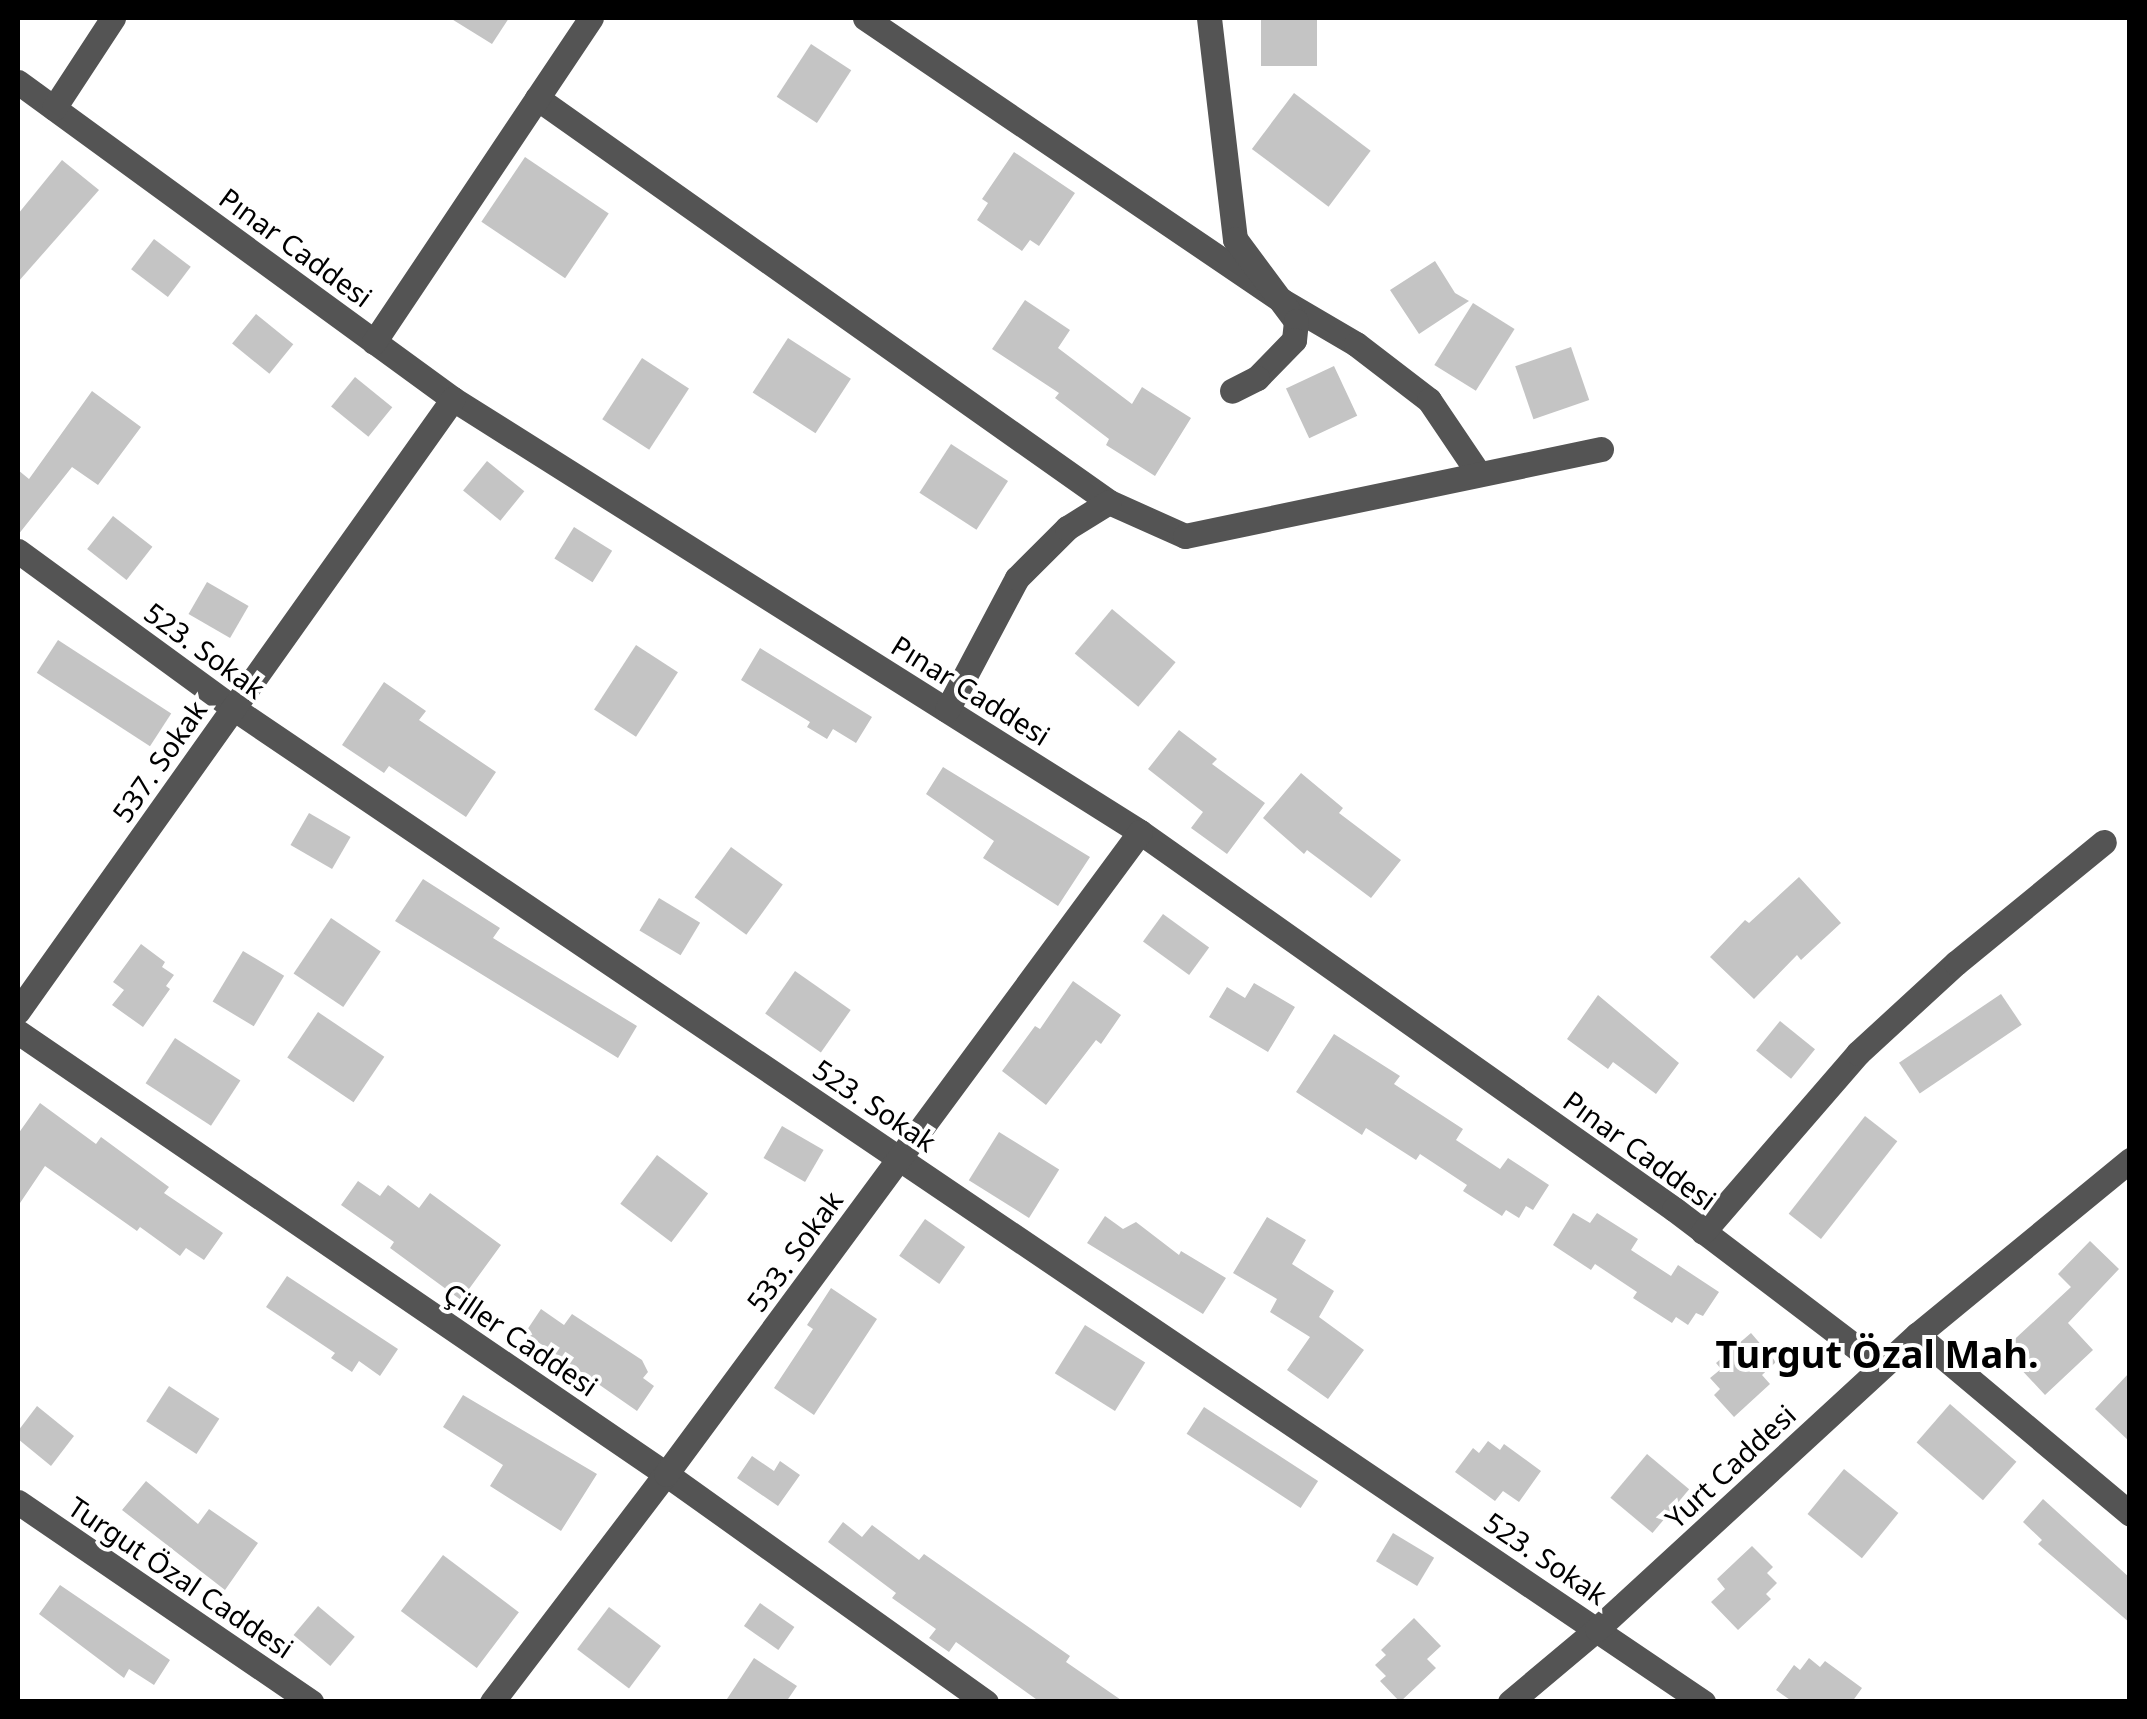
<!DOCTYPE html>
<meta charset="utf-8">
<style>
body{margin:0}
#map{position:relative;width:2147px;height:1719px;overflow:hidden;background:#fff;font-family:"Noto Sans",sans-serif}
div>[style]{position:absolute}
.building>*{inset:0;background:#c4c4c4;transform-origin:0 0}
.minor>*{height:25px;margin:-12.5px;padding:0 12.5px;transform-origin:12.5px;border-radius:12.5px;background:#545454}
span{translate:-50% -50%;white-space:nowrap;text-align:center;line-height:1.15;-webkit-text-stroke:8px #fff;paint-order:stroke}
.street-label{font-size:28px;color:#000}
.district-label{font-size:38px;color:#000;font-weight:700}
.frame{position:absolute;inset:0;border:20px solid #000;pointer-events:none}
</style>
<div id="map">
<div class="building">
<div style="clip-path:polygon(450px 18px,509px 18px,492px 44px)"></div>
<div style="left:1261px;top:18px;width:56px;height:48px"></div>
<div style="left:811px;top:44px;width:48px;height:63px;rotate:33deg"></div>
<div style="left:1294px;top:93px;width:96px;height:70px;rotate:37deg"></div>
<div style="clip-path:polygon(1014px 152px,1075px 193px,1039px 246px,1030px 240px,1022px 251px,977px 220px,988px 203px,982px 199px)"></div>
<div style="left:525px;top:157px;width:101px;height:78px;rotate:34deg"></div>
<div style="clip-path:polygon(62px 160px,99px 190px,18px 282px,18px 214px)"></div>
<div style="left:154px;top:239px;width:46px;height:38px;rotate:37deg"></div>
<div style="clip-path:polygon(1435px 261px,1455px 293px,1469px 301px,1419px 334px,1390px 290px)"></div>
<div style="clip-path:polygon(1025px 300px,1070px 330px,1058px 348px,1132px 404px,1142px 387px,1191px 418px,1155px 476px,1106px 445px,1109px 439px,1055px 398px,1059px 393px,992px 349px)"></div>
<div style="left:1473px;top:303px;width:49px;height:73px;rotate:32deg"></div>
<div style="left:256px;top:314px;width:48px;height:38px;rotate:39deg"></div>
<div style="left:788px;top:338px;width:75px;height:65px;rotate:33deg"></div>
<div style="left:1571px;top:347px;width:56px;height:59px;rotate:71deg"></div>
<div style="left:642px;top:358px;width:56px;height:73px;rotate:33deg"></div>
<div style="left:1334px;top:366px;width:55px;height:53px;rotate:65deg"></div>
<div style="left:355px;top:377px;width:48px;height:38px;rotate:39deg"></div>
<div style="clip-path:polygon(92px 391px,141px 427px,98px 485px,72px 467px,18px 535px,18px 470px,29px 479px)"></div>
<div style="left:951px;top:444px;width:68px;height:58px;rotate:33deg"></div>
<div style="left:487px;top:461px;width:48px;height:38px;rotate:39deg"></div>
<div style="left:113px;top:516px;width:50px;height:42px;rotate:38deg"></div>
<div style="left:574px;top:527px;width:45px;height:37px;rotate:32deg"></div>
<div style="left:207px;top:582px;width:48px;height:37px;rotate:30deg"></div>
<div style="left:1112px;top:609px;width:83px;height:58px;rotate:40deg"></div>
<div style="left:58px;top:640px;width:135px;height:39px;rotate:33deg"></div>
<div style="left:636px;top:645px;width:50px;height:77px;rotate:33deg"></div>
<div style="clip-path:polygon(760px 648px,872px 717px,856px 743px,833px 729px,827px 739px,807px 727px,810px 722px,741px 680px)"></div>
<div style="clip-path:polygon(384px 682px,426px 711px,419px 720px,496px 772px,466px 817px,389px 766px,384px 773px,342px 745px)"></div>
<div style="clip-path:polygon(1179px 730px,1217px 759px,1212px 764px,1265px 803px,1227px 854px,1191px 828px,1203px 812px,1148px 769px)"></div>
<div style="clip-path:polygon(943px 767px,1090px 857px,1058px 906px,983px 858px,994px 841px,926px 794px)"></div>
<div style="clip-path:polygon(1301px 773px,1343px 808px,1339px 813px,1401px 860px,1371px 898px,1307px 850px,1304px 854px,1263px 818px)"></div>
<div style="left:309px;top:813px;width:48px;height:37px;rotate:30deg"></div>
<div style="left:731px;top:847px;width:64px;height:62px;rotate:36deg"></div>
<div style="clip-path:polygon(1799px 877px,1841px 923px,1801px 960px,1797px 955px,1754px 999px,1710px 957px,1745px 920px,1749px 923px)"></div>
<div style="clip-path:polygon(423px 879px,500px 928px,493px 938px,637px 1026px,618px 1058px,395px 921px)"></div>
<div style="left:659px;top:898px;width:48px;height:38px;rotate:31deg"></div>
<div style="left:1163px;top:914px;width:57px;height:34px;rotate:36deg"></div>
<div style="left:331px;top:918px;width:60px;height:67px;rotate:34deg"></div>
<div style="clip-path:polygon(141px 944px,165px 962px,162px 967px,174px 975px,166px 986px,170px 989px,143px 1027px,112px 1005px,124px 990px,113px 982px)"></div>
<div style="left:243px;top:951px;width:48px;height:59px;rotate:31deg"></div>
<div style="left:795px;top:971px;width:68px;height:52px;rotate:35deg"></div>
<div style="clip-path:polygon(1073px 981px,1121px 1015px,1101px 1044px,1096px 1040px,1046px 1105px,1002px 1071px,1035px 1026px,1040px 1029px)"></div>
<div style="clip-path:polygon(1254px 983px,1295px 1007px,1268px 1052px,1209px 1017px,1227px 987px,1245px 998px)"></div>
<div style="left:2001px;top:994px;width:37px;height:123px;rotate:56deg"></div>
<div style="clip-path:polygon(1598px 995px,1679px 1063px,1656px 1094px,1613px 1062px,1608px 1069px,1567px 1039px)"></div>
<div style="left:318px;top:1012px;width:80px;height:55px;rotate:34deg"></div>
<div style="left:1780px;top:1021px;width:45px;height:38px;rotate:39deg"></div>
<div style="clip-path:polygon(1334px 1034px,1400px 1076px,1394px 1084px,1463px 1129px,1456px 1140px,1500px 1169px,1508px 1158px,1549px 1185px,1533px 1210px,1526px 1206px,1519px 1218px,1506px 1210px,1502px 1216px,1463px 1191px,1467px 1185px,1420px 1154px,1416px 1160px,1366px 1128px,1362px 1135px,1296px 1092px)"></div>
<div style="left:175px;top:1038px;width:78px;height:54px;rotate:33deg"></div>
<div style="clip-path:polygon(40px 1103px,96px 1144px,101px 1137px,169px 1187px,164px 1193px,223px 1233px,204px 1260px,186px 1248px,180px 1256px,140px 1227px,137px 1231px,45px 1166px,18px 1206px,18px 1134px)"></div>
<div style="left:1865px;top:1116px;width:41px;height:124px;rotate:38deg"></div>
<div style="left:782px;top:1126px;width:48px;height:37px;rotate:30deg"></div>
<div style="left:999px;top:1132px;width:71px;height:57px;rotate:32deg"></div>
<div style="left:657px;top:1155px;width:64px;height:61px;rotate:37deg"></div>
<div style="clip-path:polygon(358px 1181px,380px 1196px,388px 1185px,419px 1208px,430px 1193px,501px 1245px,461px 1300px,390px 1248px,394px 1242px,341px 1205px)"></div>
<div style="clip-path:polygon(1573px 1213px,1590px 1223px,1597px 1213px,1638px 1239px,1631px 1250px,1671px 1276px,1678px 1265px,1719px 1292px,1703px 1316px,1696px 1313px,1688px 1325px,1676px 1317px,1672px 1323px,1633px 1298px,1637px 1292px,1595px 1264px,1591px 1270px,1553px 1245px)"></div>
<div style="clip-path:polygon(1105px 1216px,1123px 1229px,1136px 1222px,1179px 1255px,1181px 1251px,1226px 1278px,1203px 1314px,1087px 1243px)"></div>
<div style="clip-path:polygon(1267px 1217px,1306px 1240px,1292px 1264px,1334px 1291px,1319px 1317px,1364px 1350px,1328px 1399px,1287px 1370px,1310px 1337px,1270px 1312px,1277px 1299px,1233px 1273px)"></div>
<div style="left:925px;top:1219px;width:49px;height:45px;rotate:35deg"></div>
<div style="clip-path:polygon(2090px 1241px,2119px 1269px,2068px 1323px,2093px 1350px,2045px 1395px,2003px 1350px,2071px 1287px,2058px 1274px)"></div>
<div style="clip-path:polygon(287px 1276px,398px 1349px,380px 1376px,359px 1361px,352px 1372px,331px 1358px,335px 1353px,266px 1307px)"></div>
<div style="clip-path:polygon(831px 1288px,877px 1319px,814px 1415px,774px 1388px,813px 1329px,807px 1325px)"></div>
<div style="clip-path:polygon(541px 1309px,564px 1325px,572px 1314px,642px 1360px,648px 1372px,643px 1378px,654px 1386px,637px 1411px,525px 1333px)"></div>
<div style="left:1085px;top:1325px;width:71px;height:57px;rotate:32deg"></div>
<div style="clip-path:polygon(1751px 1333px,1776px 1362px,1762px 1375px,1770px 1384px,1734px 1417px,1714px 1395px,1720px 1389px,1710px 1378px,1721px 1369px,1716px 1363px)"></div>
<div style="clip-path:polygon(2130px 1372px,2130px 1442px,2095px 1409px)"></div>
<div style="left:169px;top:1386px;width:60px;height:42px;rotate:33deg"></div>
<div style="clip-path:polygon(463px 1395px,597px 1474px,561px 1531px,490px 1486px,503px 1465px,443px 1427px)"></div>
<div style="left:1950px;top:1404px;width:88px;height:51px;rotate:41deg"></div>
<div style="clip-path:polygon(37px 1406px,74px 1436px,51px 1466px,18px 1439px,18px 1431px)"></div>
<div style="left:1204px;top:1407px;width:136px;height:32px;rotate:33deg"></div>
<div style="clip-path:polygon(1488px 1441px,1500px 1450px,1504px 1444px,1541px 1471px,1519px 1502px,1503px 1491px,1495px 1501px,1455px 1472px,1473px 1448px,1479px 1453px)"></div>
<div style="left:1647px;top:1454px;width:55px;height:57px;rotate:40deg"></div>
<div style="clip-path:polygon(752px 1456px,774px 1471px,780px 1461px,800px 1475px,778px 1506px,737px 1478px)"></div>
<div style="left:1844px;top:1469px;width:70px;height:58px;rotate:39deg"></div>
<div style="clip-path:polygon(146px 1481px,198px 1524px,209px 1509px,258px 1543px,225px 1590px,122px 1510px)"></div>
<div style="clip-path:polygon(2043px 1499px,2130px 1578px,2130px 1623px,2038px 1544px,2042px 1540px,2023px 1522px)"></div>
<div style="clip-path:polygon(843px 1522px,862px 1537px,872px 1525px,919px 1560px,924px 1554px,1070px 1656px,1066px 1662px,1124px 1702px,1040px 1702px,956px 1642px,949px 1652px,929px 1638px,936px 1629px,892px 1598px,896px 1593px,828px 1542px)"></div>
<div style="left:1393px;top:1533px;width:48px;height:33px;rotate:31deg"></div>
<div style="clip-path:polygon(1752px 1546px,1773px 1567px,1767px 1573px,1777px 1583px,1766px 1594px,1771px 1599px,1738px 1630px,1711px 1602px,1725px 1589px,1717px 1579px)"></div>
<div style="left:443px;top:1555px;width:95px;height:70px;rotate:37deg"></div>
<div style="clip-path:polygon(60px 1585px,170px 1660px,154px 1685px,129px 1669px,124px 1678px,39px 1614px)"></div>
<div style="left:760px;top:1603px;width:42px;height:28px;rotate:35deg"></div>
<div style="left:318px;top:1606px;width:48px;height:38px;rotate:40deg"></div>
<div style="left:609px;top:1607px;width:65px;height:53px;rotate:37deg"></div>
<div style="clip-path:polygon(1414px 1618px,1441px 1646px,1427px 1659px,1436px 1668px,1400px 1702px,1380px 1681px,1386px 1676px,1375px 1665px,1386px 1655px,1381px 1650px)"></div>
<div style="clip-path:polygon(754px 1658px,797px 1686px,786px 1702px,725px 1702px)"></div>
<div style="clip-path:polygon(1809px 1658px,1820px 1667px,1825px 1661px,1862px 1688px,1852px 1702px,1793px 1702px,1776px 1690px,1794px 1665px,1800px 1670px)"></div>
</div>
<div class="minor">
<div style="left:865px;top:18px;width:503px;rotate:34.13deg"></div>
<div style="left:1281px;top:300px;width:87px;rotate:30.4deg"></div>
<div style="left:1356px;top:344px;width:92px;rotate:37.5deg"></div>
<div style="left:1429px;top:400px;width:89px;rotate:56deg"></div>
<div style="left:1209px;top:18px;width:223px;rotate:83.3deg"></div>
<div style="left:1235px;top:239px;width:102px;rotate:53.4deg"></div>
<div style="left:1296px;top:321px;width:19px;rotate:96deg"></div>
<div style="left:1294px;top:340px;width:53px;rotate:134.2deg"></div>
<div style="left:1257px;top:378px;width:28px;rotate:153deg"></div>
<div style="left:18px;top:82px;width:538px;rotate:36.08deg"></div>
<div style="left:453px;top:399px;width:812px;rotate:32.22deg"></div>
<div style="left:1140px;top:832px;width:654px;rotate:35.22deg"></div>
<div style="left:1674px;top:1209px;width:260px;rotate:37.2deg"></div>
<div style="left:537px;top:98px;width:700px;rotate:35.23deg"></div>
<div style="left:1109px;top:502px;width:83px;rotate:24.1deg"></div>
<div style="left:1185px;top:536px;width:425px;rotate:-11.8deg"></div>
<div style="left:54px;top:108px;width:108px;rotate:-56.8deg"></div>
<div style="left:374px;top:342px;width:390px;rotate:-56.2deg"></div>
<div style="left:18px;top:551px;width:266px;rotate:36.1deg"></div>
<div style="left:233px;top:708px;width:1775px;rotate:34.07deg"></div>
<div style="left:947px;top:710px;width:149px;rotate:-62.1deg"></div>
<div style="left:1017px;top:578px;width:71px;rotate:-45deg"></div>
<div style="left:1067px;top:528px;width:49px;rotate:-31.8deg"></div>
<div style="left:18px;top:1011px;width:751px;rotate:-54.6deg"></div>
<div style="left:18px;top:1032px;width:784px;rotate:34.3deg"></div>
<div style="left:666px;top:1474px;width:393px;rotate:35.5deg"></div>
<div style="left:1703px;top:1232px;width:237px;rotate:-49.1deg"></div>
<div style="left:1858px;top:1053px;width:133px;rotate:-42.6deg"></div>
<div style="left:1956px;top:963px;width:191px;rotate:-39.3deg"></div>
<div style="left:1917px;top:1335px;width:278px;rotate:40deg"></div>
<div style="left:18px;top:1502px;width:355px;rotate:34.3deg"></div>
<div style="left:492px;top:1702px;width:287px;rotate:-52.7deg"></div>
<div style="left:666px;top:1474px;width:798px;rotate:-53.56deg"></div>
<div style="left:1510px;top:1702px;width:114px;rotate:-40deg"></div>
<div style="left:1597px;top:1629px;width:435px;rotate:-42.6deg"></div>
<div style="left:1917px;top:1335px;width:276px;rotate:-39.4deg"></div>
</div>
<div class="street-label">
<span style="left:296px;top:247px;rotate:36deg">Pınar Caddesi</span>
<span style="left:205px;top:650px;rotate:36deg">523. Sokak</span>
<span style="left:971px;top:690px;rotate:32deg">Pınar Caddesi</span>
<span style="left:159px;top:761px;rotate:-55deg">537. Sokak</span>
<span style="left:875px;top:1105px;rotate:34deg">523. Sokak</span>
<span style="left:1640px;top:1150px;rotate:36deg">Pınar Caddesi</span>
<span style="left:794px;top:1251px;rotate:-54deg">533. Sokak</span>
<span style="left:521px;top:1339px;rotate:34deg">Çiller Caddesi</span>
<span style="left:1730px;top:1466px;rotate:-43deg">Yurt Caddesi</span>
<span style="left:1546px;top:1558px;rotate:34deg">523. Sokak</span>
<span style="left:181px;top:1577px;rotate:34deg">Turgut Özal Caddesi</span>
</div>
<div class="district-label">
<span style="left:1877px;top:1354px">Turgut Özal Mah.</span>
</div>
<div class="frame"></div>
</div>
